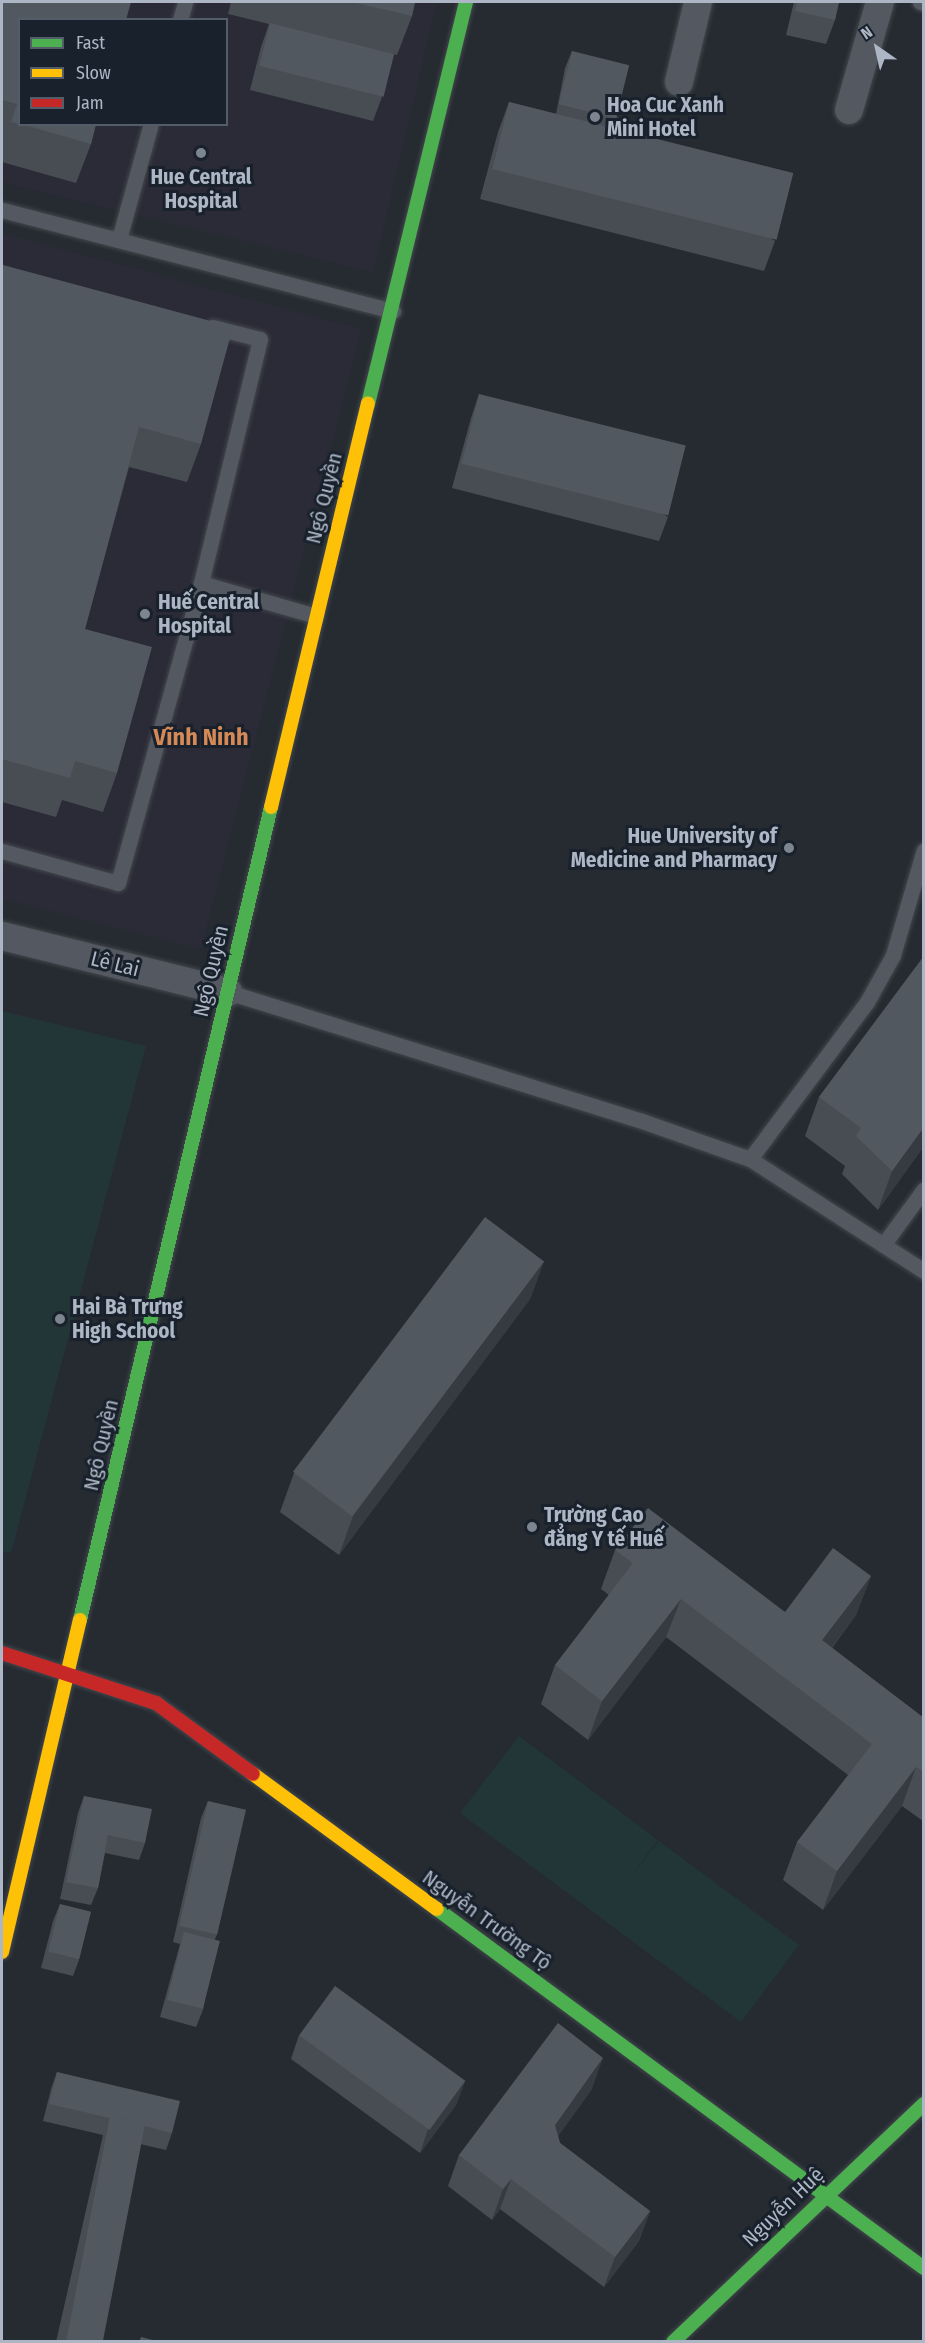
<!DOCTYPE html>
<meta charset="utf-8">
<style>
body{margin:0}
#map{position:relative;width:925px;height:2343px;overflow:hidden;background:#252b31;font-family:"Fira Sans Condensed",sans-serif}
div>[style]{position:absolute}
.medical>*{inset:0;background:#2b2a37}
.green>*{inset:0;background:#223537}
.roads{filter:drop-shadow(0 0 2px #42474c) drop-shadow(0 0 2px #42474c)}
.lane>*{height:15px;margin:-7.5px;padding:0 7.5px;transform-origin:7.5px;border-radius:7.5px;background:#545860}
.street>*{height:28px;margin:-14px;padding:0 14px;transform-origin:14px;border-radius:14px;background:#545860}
.fast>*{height:14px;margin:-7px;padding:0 7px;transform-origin:7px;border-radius:7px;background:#4caf50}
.slow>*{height:14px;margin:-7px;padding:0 7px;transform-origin:7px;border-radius:7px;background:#ffc107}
.jam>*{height:14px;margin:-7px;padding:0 7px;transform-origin:7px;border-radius:7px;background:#c62828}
.wall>*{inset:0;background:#484d53}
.shaded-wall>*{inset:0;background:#353b41}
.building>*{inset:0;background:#525860;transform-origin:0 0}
.dots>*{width:16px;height:16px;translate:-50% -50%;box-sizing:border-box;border:3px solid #18212c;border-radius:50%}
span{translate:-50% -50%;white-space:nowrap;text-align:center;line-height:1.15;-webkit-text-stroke:6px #18212c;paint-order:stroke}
.poi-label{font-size:21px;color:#acb6c4;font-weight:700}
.left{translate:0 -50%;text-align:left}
.right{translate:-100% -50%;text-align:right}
.street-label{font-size:21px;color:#acb6c4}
.quarter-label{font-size:24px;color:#d58956;font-weight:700}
.frame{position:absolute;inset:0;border:3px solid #acb6c4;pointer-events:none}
.legend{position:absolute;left:18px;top:18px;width:210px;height:108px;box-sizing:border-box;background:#18212c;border:2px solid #535d69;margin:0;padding:8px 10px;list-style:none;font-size:18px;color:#acb6c4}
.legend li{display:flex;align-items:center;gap:12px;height:30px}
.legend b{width:30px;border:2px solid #535d69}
.north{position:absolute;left:847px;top:18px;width:60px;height:60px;-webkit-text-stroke:4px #18212c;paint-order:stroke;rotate:326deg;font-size:16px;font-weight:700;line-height:24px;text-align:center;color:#acb6c4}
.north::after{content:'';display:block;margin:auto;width:21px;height:27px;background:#acb6c4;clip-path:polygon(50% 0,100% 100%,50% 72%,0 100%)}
</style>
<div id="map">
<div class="medical">
<div style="clip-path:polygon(evenodd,2px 2px,437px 2px,373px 273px,2px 182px,2px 2px,20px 20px,226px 20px,226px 124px,20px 124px,20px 20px)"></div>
<div style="clip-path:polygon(2px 233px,362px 329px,201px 949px,2px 899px)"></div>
</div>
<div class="green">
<div style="clip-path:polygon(2px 1011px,146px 1046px,11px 1553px,2px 1551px)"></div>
<div style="clip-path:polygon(519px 1736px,658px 1840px,630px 1878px,659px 1841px,799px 1945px,741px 2022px,460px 1813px)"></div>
</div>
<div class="roads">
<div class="lane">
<div style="left:920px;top:2px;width:4px;rotate:14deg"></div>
<div style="left:180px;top:20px;width:19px;rotate:-74deg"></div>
<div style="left:2px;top:210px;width:404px;rotate:14.5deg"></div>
<div style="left:119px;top:239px;width:119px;rotate:-74.5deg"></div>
<div style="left:201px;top:583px;width:120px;rotate:16deg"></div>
<div style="left:2px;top:851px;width:120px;rotate:15.4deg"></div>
<div style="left:118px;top:883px;width:311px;rotate:-74.5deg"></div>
<div style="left:201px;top:583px;width:251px;rotate:-76.4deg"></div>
<div style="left:260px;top:339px;width:49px;rotate:-165.7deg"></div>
<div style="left:228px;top:992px;width:434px;rotate:17.3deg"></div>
<div style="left:642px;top:1121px;width:114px;rotate:19.4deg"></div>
<div style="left:750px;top:1159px;width:207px;rotate:32.8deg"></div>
<div style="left:750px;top:1159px;width:196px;rotate:-53.3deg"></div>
<div style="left:867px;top:1002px;width:54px;rotate:-61deg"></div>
<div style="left:893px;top:955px;width:109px;rotate:-73.6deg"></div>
<div style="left:883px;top:1245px;width:69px;rotate:-53.8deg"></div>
</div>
<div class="street">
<div style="left:679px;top:82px;width:82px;rotate:-76.6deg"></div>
<div style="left:849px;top:110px;width:112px;rotate:-74deg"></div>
<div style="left:2px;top:936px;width:233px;rotate:13.9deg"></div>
</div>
<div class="fast">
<div style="left:368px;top:404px;width:414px;rotate:-76.3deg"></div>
<div style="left:80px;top:1620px;width:835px;rotate:-76.78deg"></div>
<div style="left:437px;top:1909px;width:605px;rotate:36.4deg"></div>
<div style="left:673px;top:2342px;width:346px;rotate:-43.5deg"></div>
</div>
<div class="slow">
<div style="left:271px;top:807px;width:415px;rotate:-76.5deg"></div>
<div style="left:253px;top:1774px;width:228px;rotate:36.3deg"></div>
<div style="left:2px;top:1952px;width:341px;rotate:-76.8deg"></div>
</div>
<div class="jam">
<div style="left:2px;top:1653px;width:162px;rotate:18deg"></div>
<div style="left:156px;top:1703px;width:120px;rotate:36.2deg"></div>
</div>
</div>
<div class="wall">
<div style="clip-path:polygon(2px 2px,20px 20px,20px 124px,96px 124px,91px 144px,76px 183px,2px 162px)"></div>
<div style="clip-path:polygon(231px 2px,415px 2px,412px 16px,397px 55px,360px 46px,382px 97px,373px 121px,250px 90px,261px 47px,269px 24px,228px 14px)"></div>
<div style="clip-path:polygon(794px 2px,839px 2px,835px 20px,826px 44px,786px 35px)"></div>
<div style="clip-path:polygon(572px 51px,618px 118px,614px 129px,775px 241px,764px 271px,480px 199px,498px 132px,509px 102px,556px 114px,565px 68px)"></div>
<div style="clip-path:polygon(3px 265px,201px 444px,187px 482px,129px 467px,85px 629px,117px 773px,103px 812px,62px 800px,56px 817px,2px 802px,2px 269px)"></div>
<div style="clip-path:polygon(479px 394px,668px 517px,659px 541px,452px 488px,471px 418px)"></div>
<div style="clip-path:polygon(924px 956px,924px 1146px,878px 1210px,842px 1174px,845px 1166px,805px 1136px,819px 1097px)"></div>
<div style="clip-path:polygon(544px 1261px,530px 1299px,339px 1555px,280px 1512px,294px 1473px)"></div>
<div style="clip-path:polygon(615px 1550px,785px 1612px,871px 1576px,856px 1615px,832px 1648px,924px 1718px,924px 1820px,923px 1821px,902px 1806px,823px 1910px,783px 1880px,797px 1842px,848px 1775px,666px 1637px,588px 1740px,541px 1704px,555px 1665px,609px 1595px,601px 1589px)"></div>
<div style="clip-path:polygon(84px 1796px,145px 1843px,139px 1860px,105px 1853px,98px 1888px,91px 1905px,60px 1899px,78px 1813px)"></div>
<div style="clip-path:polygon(208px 1801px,217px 1934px,215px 1939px,203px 2010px,196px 2027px,160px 2017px,180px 1944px,173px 1942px,201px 1818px)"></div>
<div style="clip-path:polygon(60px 1904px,79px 1960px,73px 1976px,41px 1968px,53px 1921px)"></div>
<div style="clip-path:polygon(299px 2035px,465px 2081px,456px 2105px,420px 2153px,291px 2059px)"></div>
<div style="clip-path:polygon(57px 2072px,172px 2133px,166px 2150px,140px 2144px,96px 2342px,56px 2342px,103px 2135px,43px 2121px,51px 2089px)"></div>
<div style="clip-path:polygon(592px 2089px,558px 2136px,560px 2143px,650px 2211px,639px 2241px,604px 2287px,500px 2209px,492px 2220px,448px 2186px,459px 2155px)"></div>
</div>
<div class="shaded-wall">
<div style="clip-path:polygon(924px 1127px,924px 1146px,878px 1210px,892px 1171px)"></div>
<div style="clip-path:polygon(544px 1261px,530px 1299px,339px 1555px,353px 1516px)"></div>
<div style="clip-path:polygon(871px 1576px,856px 1615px,808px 1679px,822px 1640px)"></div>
<div style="clip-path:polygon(681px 1599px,666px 1637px,588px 1740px,602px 1701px)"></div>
<div style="clip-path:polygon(916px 1767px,902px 1806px,823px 1910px,837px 1871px)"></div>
<div style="clip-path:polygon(603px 2058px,592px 2089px,544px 2156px,555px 2125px)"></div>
<div style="clip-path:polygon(465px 2081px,456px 2105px,420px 2153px,428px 2129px)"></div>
<div style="clip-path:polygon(511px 2179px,500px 2209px,492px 2220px,503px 2189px)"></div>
<div style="clip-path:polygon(650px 2211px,639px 2241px,604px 2287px,615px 2257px)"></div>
</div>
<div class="building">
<div style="clip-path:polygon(2px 2px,131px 2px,126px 20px,20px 20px,20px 124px,11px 122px,17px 104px,2px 100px)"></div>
<div style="clip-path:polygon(352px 2px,415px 2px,412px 16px)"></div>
<div style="clip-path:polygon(797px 2px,839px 2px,835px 20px,795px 11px)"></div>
<div style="left:270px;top:23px;width:128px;height:44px;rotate:14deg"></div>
<div style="left:572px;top:51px;width:59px;height:55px;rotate:14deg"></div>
<div style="left:509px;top:102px;width:293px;height:69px;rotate:14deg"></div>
<div style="clip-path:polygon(21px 124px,96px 124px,91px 144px)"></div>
<div style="clip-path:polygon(3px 265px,233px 327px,201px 444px,139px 427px,85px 629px,152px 647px,117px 773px,75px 761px,70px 778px,2px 759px,2px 271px)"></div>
<div style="left:479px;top:394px;width:213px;height:72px;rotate:14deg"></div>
<div style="clip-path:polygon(924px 956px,924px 1127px,892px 1171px,856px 1136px,861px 1128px,819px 1097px)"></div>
<div style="left:485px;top:1217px;width:74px;height:319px;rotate:37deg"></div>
<div style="clip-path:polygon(648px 1508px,785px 1612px,833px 1548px,871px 1576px,822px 1640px,924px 1718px,924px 1772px,916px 1767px,837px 1871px,797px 1842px,872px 1744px,681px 1599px,602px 1701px,555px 1665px,633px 1563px,615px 1550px)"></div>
<div style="clip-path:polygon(84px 1796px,152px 1809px,145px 1843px,108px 1835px,98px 1888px,66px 1882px)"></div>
<div style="left:208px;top:1801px;width:39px;height:128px;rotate:13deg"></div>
<div style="left:60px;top:1904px;width:32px;height:49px;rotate:14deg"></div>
<div style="left:184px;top:1932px;width:37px;height:70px;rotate:14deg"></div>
<div style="left:335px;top:1986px;width:161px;height:61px;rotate:36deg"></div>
<div style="clip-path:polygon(558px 2023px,603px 2058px,555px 2125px,560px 2143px,650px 2211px,615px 2257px,511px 2179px,503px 2189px,459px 2155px)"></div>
<div style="clip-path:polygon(57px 2072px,180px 2101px,172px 2133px,144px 2126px,145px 2123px,110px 2116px,110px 2118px,49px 2104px)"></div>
<div style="left:110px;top:2116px;width:36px;height:231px;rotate:11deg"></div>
<div style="clip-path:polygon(141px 2337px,160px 2342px,139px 2342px)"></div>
</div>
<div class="dots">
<div style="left:595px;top:117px;background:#7d8591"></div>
<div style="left:201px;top:153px;background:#7d8591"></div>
<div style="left:145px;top:614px;background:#7d8591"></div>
<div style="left:789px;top:848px;background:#7d8591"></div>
<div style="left:60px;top:1319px;background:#7d8591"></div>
<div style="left:532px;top:1527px;background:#7d8591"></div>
</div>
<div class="poi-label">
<span class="left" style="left:607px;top:117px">Hoa Cuc Xanh<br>Mini Hotel</span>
<span style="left:201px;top:189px">Hue Central<br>Hospital</span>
<span class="left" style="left:158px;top:614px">Huế Central<br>Hospital</span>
<span class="right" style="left:777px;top:848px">Hue University of<br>Medicine and Pharmacy</span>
<span class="left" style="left:72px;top:1319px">Hai Bà Trưng<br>High School</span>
<span class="left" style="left:544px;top:1527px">Trường Cao<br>đẳng Y tế Huế</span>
</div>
<div class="street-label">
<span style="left:324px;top:498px;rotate:-76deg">Ngô Quyền</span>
<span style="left:115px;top:964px;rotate:14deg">Lê Lai</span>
<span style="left:211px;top:971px;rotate:-77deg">Ngô Quyền</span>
<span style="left:101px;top:1445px;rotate:-77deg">Ngô Quyền</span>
<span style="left:487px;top:1920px;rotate:36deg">Nguyễn Trường Tộ</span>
<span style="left:783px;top:2207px;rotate:-44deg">Nguyễn Huệ</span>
</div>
<div class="quarter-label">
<span style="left:201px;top:738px">Vĩnh Ninh</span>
</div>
<div class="frame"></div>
<ul class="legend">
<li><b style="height:8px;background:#4caf50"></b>Fast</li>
<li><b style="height:8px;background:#ffc107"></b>Slow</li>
<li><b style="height:8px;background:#c62828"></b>Jam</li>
</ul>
<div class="north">N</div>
</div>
